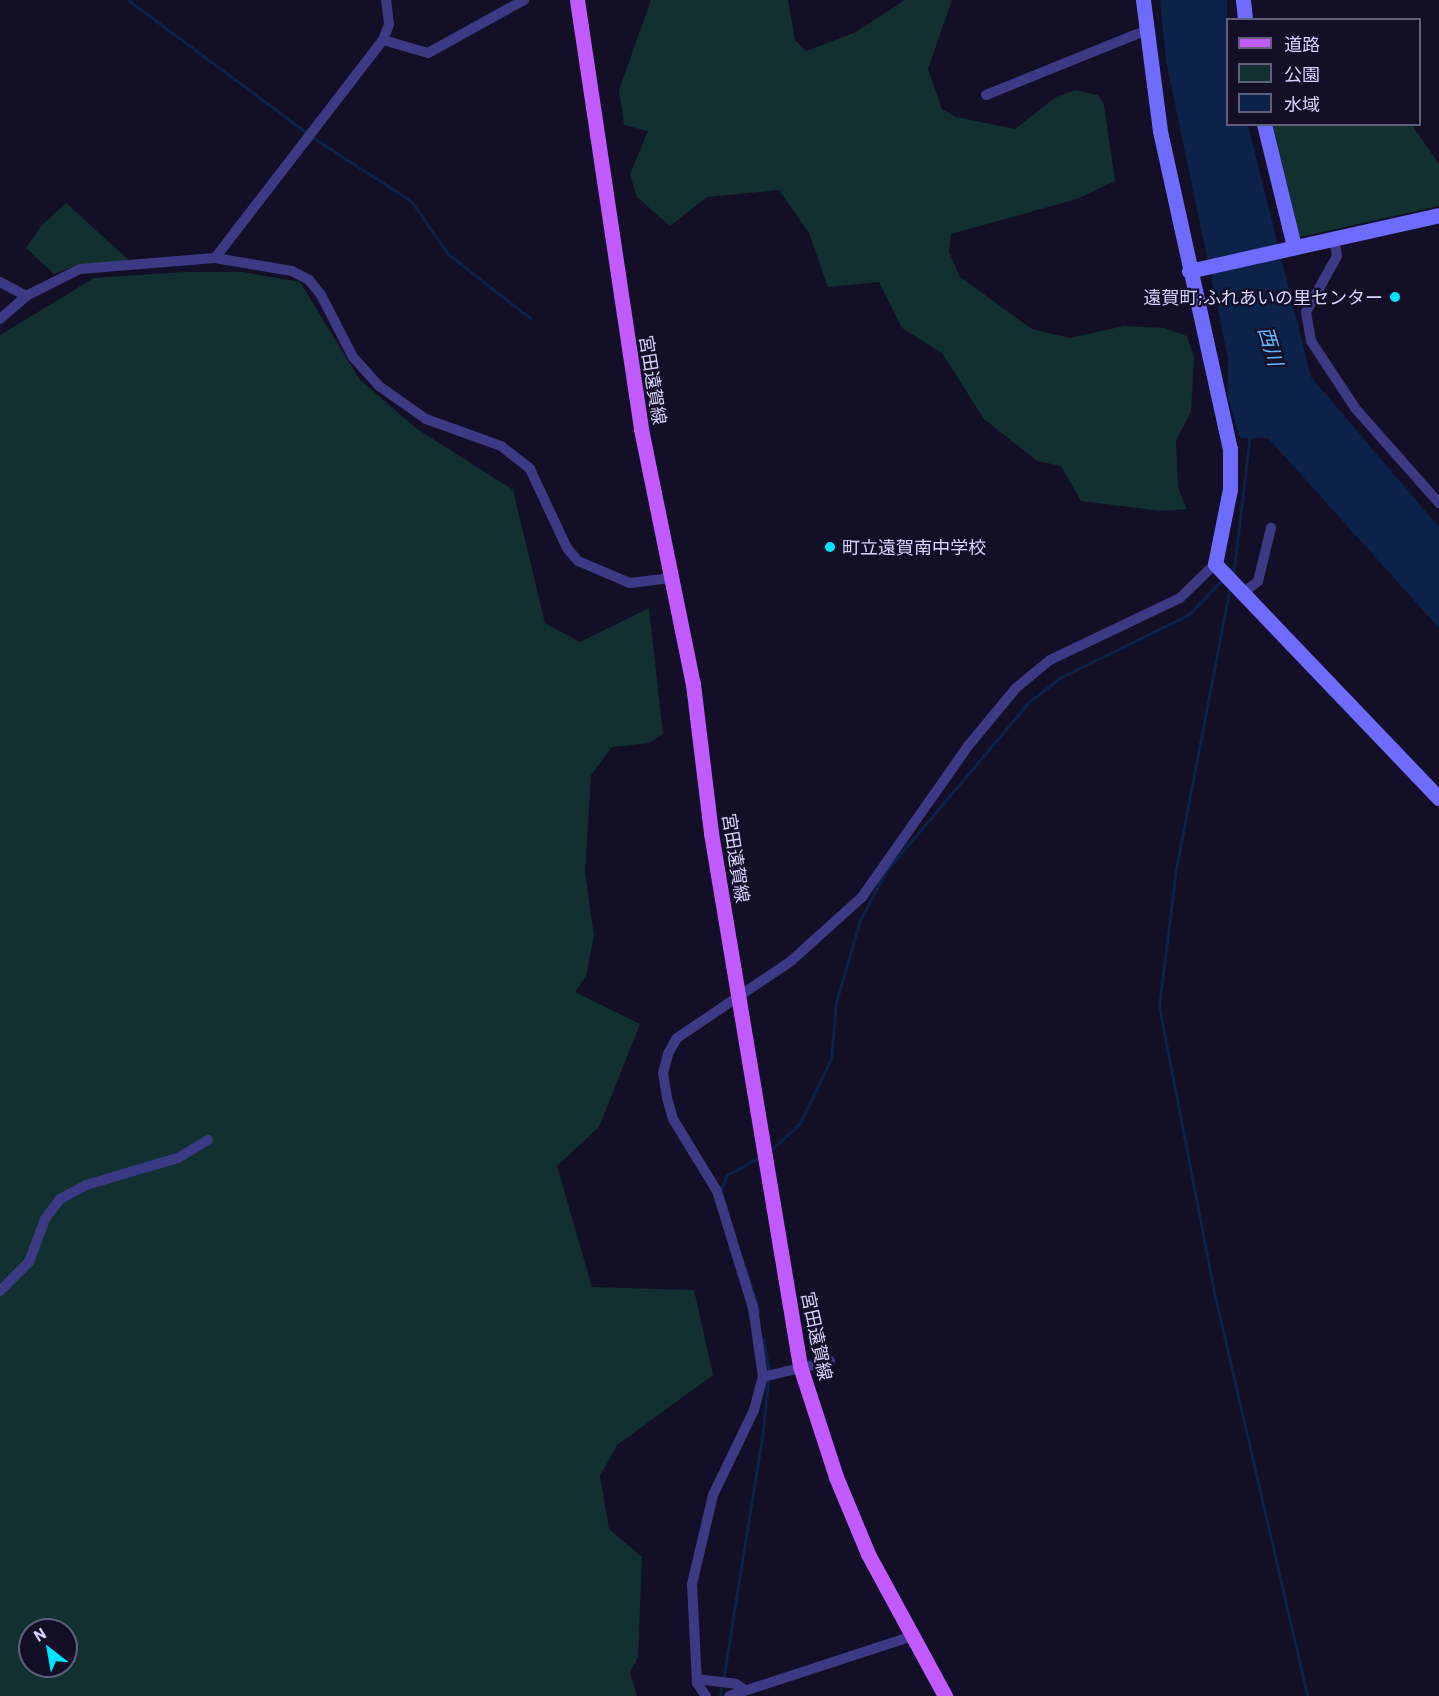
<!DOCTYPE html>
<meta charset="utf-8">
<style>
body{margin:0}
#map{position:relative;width:1439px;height:1696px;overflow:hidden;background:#130f26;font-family:Barlow,"Noto Sans JP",sans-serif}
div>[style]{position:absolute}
.green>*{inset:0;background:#12302f}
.water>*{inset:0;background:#0c2248}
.stream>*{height:3px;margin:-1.5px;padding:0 1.5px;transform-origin:1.5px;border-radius:1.5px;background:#0c2248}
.street>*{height:10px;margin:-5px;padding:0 5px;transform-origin:5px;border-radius:5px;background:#3d3a85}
.secondary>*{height:15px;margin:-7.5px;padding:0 7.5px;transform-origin:7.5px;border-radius:7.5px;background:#6f6bff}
.primary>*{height:15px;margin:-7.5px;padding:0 7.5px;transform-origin:7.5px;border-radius:7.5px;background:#c25bff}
.dots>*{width:16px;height:16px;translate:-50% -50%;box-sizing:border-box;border:3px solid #130f26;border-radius:50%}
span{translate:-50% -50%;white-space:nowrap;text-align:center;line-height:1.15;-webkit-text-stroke:4.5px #130f26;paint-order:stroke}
.poi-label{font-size:18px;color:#d9d4ff}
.right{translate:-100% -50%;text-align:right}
.left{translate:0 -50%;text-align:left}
.street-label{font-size:18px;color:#d9d4ff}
.water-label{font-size:20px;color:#62b6ff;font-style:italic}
.legend{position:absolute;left:1226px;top:18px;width:195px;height:108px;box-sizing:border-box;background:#130f26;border:2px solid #625e7d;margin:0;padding:8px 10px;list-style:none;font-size:18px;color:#d9d4ff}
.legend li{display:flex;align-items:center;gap:12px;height:30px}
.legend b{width:30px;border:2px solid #625e7d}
.north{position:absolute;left:18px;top:1618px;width:60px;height:60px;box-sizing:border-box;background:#130f26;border:2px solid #625e7d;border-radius:50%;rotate:329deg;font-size:16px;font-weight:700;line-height:24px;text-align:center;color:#d9d4ff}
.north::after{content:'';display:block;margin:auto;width:21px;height:27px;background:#00e5ff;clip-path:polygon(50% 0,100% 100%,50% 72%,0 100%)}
</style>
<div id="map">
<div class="green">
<div style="clip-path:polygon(651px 0,788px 0,795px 40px,806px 51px,856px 32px,905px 0,952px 0,928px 69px,942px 109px,956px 117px,1015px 129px,1056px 97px,1075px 90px,1098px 95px,1104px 105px,1115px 181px,1077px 199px,951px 234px,949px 252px,960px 277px,1032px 329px,1070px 338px,1124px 326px,1165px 328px,1187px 336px,1194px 357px,1191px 412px,1176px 440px,1178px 488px,1187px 509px,1162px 511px,1081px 501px,1061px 466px,1037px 461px,984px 419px,942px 353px,902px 328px,879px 282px,828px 287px,809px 233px,779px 190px,707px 197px,670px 226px,637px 197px,630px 174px,648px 131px,624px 125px,619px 90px)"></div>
<div style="clip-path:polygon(1272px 125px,1412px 125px,1439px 164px,1439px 206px,1300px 237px)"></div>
<div style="clip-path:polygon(66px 203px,130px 261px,75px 266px,54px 274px,26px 248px,41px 226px)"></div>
<div style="clip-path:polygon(evenodd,183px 272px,243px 272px,300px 282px,360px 380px,417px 429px,513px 490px,545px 623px,580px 642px,649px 608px,663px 734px,649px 743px,612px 747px,591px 775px,585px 872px,594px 936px,586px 976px,575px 992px,640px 1024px,599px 1127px,557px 1166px,592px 1287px,694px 1290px,713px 1375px,617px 1445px,600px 1476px,609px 1529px,642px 1557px,638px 1657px,630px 1673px,637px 1696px,0 1696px,0 335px,94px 278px,183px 272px,30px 1630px,66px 1630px,66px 1666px,30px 1666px,30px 1630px)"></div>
</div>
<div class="water">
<div style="clip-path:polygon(1160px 0,1227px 0,1228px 124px,1248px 125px,1311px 377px,1439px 527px,1439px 628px,1268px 438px,1240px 438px,1228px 397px,1228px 358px,1166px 61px)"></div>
</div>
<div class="stream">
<div style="left:128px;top:0;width:223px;rotate:36.6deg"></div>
<div style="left:312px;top:137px;width:118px;rotate:32.9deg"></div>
<div style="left:411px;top:201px;width:66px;rotate:54.9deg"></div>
<div style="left:449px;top:255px;width:103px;rotate:37.9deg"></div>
<div style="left:1233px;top:576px;width:143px;rotate:-83.2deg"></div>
<div style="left:1230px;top:586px;width:288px;rotate:100.8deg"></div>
<div style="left:1176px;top:869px;width:138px;rotate:97.1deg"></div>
<div style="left:1159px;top:1006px;width:291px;rotate:79.1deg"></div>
<div style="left:1214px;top:1292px;width:415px;rotate:77deg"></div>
<div style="left:769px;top:1152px;width:42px;rotate:-43.1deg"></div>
<div style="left:800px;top:1123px;width:71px;rotate:-64.2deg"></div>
<div style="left:831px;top:1059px;width:57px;rotate:-85deg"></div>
<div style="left:836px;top:1002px;width:85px;rotate:-73.7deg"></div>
<div style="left:860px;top:920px;width:55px;rotate:-62deg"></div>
<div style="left:886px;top:871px;width:221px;rotate:-49.8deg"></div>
<div style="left:1029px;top:702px;width:41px;rotate:-38deg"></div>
<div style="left:1061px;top:677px;width:141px;rotate:-26deg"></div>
<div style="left:1188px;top:615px;width:50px;rotate:-45.8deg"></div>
<div style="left:721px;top:1189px;width:15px;rotate:-67deg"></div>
<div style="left:727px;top:1175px;width:38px;rotate:-29deg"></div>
<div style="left:745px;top:1267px;width:47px;rotate:72.7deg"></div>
<div style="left:723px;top:1680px;width:252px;rotate:-80.9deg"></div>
<div style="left:763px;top:1431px;width:61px;rotate:-84.4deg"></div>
<div style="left:769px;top:1370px;width:32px;rotate:-101deg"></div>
<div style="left:720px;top:1696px;width:10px;rotate:-79deg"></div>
</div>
<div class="street">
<div style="left:383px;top:40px;width:47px;rotate:16.1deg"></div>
<div style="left:428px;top:53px;width:110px;rotate:-28.9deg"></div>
<div style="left:986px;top:95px;width:174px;rotate:-22deg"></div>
<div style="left:1334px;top:239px;width:17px;rotate:80deg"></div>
<div style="left:1337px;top:256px;width:64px;rotate:119deg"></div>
<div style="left:1306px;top:312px;width:29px;rotate:80deg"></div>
<div style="left:1311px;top:341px;width:80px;rotate:56.7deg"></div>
<div style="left:1355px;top:408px;width:127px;rotate:48.5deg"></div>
<div style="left:215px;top:258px;width:78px;rotate:9.6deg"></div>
<div style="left:292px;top:271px;width:19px;rotate:28deg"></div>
<div style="left:309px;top:280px;width:19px;rotate:51deg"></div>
<div style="left:321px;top:295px;width:70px;rotate:62.7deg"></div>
<div style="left:353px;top:357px;width:39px;rotate:48deg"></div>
<div style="left:379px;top:386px;width:57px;rotate:35.1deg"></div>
<div style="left:426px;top:419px;width:80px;rotate:19.8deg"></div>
<div style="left:501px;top:446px;width:37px;rotate:38deg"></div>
<div style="left:530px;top:469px;width:87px;rotate:64.9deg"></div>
<div style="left:567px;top:548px;width:17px;rotate:50deg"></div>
<div style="left:578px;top:561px;width:56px;rotate:22.9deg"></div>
<div style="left:630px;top:583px;width:39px;rotate:-7deg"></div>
<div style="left:0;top:282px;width:30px;rotate:28deg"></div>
<div style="left:26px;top:296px;width:60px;rotate:-26.6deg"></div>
<div style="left:80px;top:269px;width:135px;rotate:-4.7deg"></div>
<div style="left:215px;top:258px;width:275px;rotate:-52.4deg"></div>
<div style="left:383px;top:40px;width:17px;rotate:-69deg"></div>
<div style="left:389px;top:24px;width:24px;rotate:-97deg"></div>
<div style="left:0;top:319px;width:35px;rotate:-41deg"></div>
<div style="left:1242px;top:594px;width:21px;rotate:-39deg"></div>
<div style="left:1258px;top:581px;width:55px;rotate:-76.2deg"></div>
<div style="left:0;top:1291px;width:41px;rotate:-45deg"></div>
<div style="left:29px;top:1262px;width:46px;rotate:-69.6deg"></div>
<div style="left:45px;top:1219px;width:25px;rotate:-53deg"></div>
<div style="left:60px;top:1199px;width:30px;rotate:-28deg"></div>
<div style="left:86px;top:1185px;width:96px;rotate:-16.4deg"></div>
<div style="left:178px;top:1158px;width:35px;rotate:-31deg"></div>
<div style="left:763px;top:1377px;width:69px;rotate:-13.4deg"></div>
<div style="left:697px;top:1679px;width:39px;rotate:7deg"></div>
<div style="left:736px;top:1684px;width:11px;rotate:34deg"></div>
<div style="left:706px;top:1696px;width:16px;rotate:-125deg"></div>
<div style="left:697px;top:1683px;width:99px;rotate:-92.9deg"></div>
<div style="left:692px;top:1584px;width:91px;rotate:-76.7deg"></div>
<div style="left:713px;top:1495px;width:94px;rotate:-64.2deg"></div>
<div style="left:754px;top:1410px;width:34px;rotate:-75deg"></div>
<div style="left:763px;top:1377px;width:70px;rotate:-98.2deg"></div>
<div style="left:753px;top:1308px;width:122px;rotate:-107.1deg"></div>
<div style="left:717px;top:1191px;width:84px;rotate:-121.4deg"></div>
<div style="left:673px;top:1119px;width:22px;rotate:-106deg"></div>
<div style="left:667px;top:1098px;width:25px;rotate:-99deg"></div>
<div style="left:663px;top:1073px;width:20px;rotate:-75deg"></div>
<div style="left:668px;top:1054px;width:18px;rotate:-61deg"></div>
<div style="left:677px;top:1038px;width:138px;rotate:-34deg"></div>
<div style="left:791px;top:961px;width:96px;rotate:-42deg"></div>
<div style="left:862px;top:897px;width:184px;rotate:-54.9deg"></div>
<div style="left:968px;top:746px;width:75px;rotate:-50.4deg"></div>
<div style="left:1016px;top:688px;width:44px;rotate:-39.5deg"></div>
<div style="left:1050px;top:660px;width:144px;rotate:-25.5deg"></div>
<div style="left:1180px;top:598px;width:49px;rotate:-44.2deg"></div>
<div style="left:729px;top:1696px;width:190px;rotate:-18.1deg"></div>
</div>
<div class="secondary">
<div style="left:1143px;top:0;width:132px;rotate:82.6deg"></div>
<div style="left:1160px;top:131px;width:326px;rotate:77.6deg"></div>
<div style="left:1230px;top:449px;width:40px;rotate:90deg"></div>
<div style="left:1230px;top:489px;width:76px;rotate:101.3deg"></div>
<div style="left:1215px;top:564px;width:324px;rotate:46.3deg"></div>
<div style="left:1243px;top:0;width:20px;rotate:84deg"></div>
<div style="left:1264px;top:124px;width:126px;rotate:76.2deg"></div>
<div style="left:1189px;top:271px;width:256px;rotate:-12.6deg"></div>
</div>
<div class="primary">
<div style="left:577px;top:0;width:434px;rotate:81.5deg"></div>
<div style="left:641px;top:429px;width:260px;rotate:78.5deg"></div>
<div style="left:693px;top:684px;width:150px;rotate:83.1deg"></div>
<div style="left:711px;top:833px;width:540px;rotate:80.52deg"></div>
<div style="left:800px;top:1366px;width:117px;rotate:72deg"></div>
<div style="left:836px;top:1477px;width:83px;rotate:67.4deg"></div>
<div style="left:868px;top:1554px;width:162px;rotate:61.5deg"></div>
</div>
<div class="dots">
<div style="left:1395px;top:297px;background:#00e5ff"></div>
<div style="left:830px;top:547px;background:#00e5ff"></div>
</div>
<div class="poi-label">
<span class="right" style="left:1383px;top:297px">遠賀町;ふれあいの里センター</span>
<span class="left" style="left:842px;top:547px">町立遠賀南中学校</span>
</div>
<div class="street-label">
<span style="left:653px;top:380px;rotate:81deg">宮田遠賀線</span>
<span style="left:736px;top:858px;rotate:81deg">宮田遠賀線</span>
<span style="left:817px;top:1336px;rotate:78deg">宮田遠賀線</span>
</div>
<div class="water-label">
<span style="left:1271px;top:346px;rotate:73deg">西川</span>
</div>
<ul class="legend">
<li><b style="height:8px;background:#c25bff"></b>道路</li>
<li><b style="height:16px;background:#12302f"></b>公園</li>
<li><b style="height:16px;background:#0c2248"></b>水域</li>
</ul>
<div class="north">N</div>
</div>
